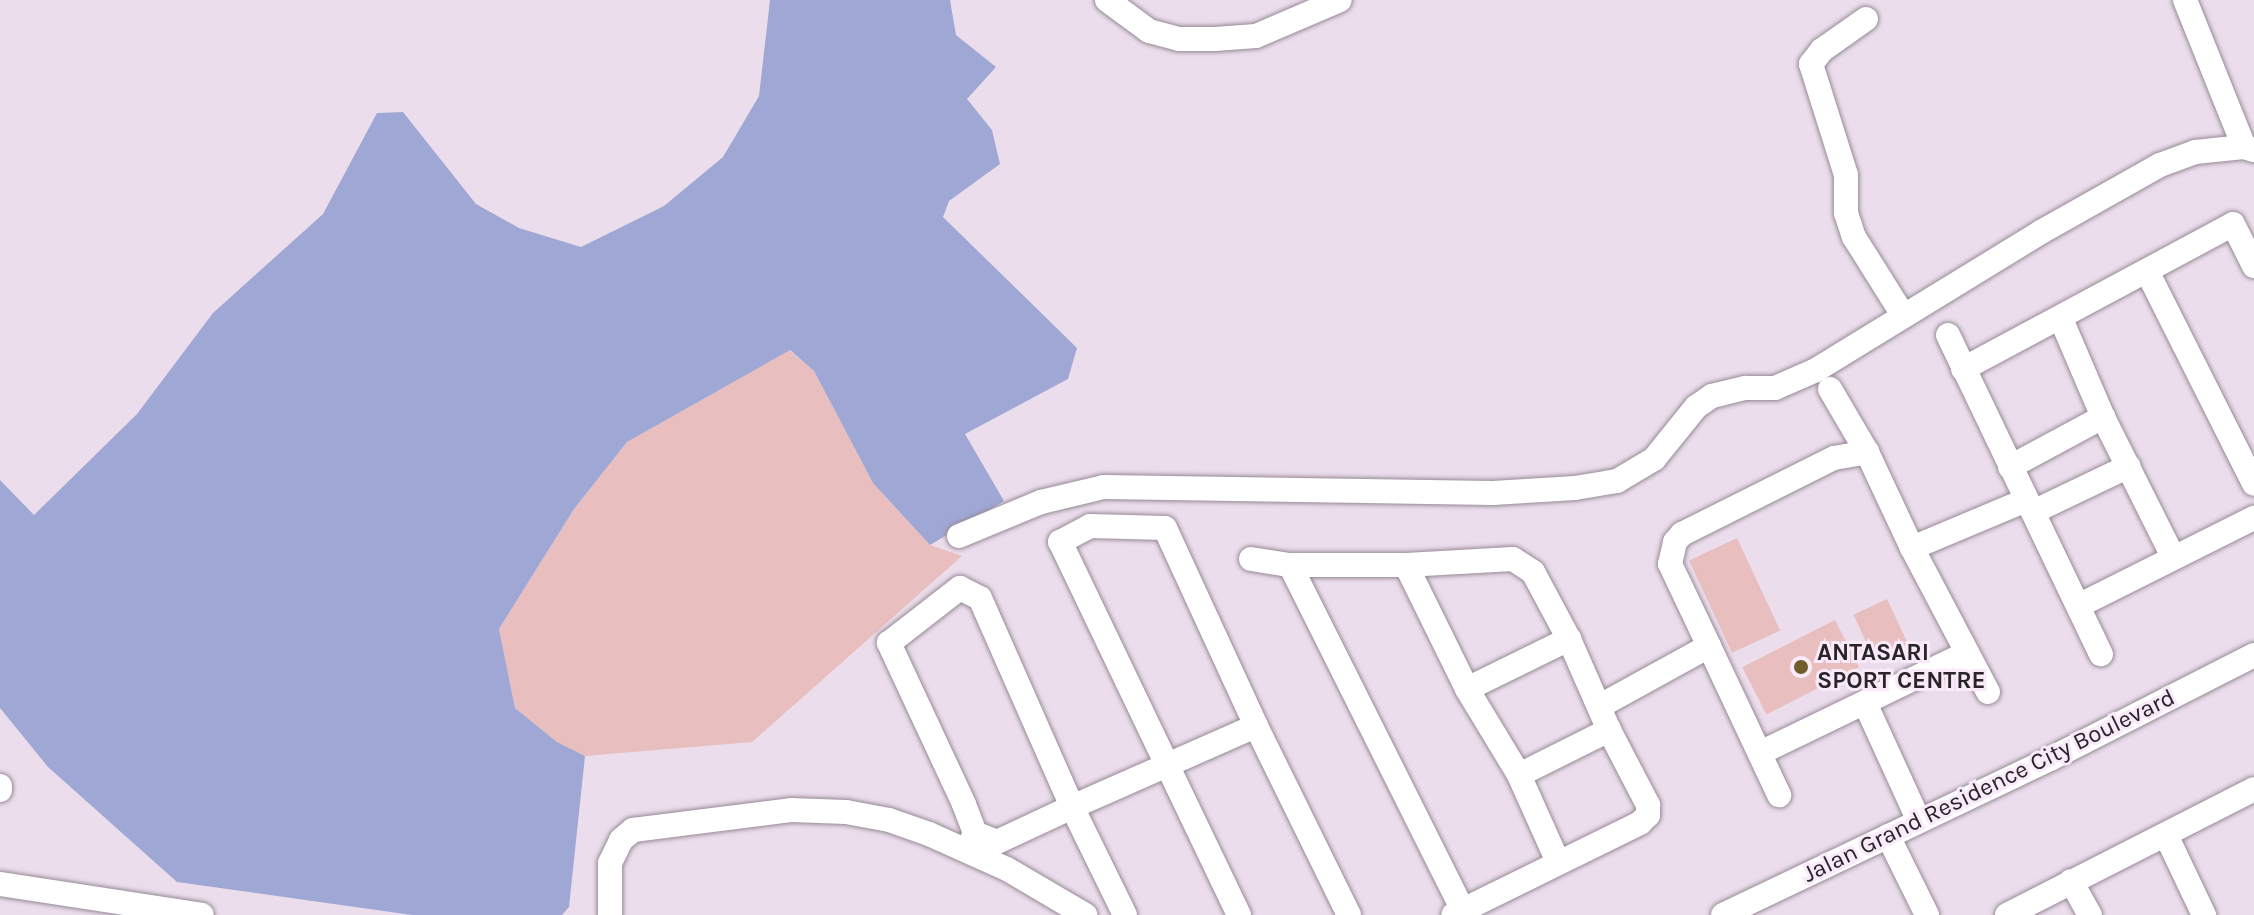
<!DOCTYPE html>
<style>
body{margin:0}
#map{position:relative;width:2254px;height:915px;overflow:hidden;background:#ebddeb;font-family:Karla,sans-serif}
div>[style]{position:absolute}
.green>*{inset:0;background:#e8bebf;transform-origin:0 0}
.water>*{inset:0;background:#9fa8d5}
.roads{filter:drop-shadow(0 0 2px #978a97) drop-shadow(0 0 2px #978a97)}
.minor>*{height:24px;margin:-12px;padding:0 12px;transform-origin:12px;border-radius:12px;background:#fff}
.dots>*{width:22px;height:22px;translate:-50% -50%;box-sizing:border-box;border:4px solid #f8eaf8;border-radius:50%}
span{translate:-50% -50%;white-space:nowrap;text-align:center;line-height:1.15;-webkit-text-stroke:6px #f8eaf8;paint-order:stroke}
.poi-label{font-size:24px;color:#2a252a;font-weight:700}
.left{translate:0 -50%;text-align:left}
.street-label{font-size:24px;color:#2a252a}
</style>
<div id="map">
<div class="green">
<div style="clip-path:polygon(789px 350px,814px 371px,873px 483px,930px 545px,962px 556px,752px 742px,585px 756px,557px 742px,515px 708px,499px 629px,574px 509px,627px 442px)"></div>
<div style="left:1737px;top:538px;width:102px;height:53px;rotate:65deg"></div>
<div style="left:1887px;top:599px;width:50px;height:37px;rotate:65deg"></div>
<div style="left:1835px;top:620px;width:53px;height:104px;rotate:63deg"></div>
</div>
<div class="water">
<div style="clip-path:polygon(770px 0,950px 0,956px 35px,996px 67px,967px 99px,992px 130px,1000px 164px,949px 201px,943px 217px,1077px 348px,1068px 379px,965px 434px,1004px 501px,930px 545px,873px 483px,814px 371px,790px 350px,627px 442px,574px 509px,499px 629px,515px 708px,557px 742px,585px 756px,569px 907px,562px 915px,412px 915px,177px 882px,48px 767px,0 708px,0 480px,34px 515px,137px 414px,213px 313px,323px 214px,377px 113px,403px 112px,476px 204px,519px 228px,581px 247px,664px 206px,723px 157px,759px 96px)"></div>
</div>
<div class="roads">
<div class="minor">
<div style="left:1107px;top:0;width:52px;rotate:36.4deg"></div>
<div style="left:1149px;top:31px;width:31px;rotate:15deg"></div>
<div style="left:1179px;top:39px;width:36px"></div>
<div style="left:1215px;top:39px;width:41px;rotate:-4.2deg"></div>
<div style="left:1256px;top:36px;width:91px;rotate:-23.2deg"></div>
<div style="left:2185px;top:0;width:158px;rotate:68.1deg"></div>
<div style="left:1866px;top:19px;width:54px;rotate:144.8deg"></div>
<div style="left:1822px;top:50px;width:18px;rotate:128deg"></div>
<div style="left:1811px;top:64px;width:116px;rotate:72.5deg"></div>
<div style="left:1846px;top:175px;width:38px;rotate:90deg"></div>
<div style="left:1846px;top:213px;width:25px;rotate:72deg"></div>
<div style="left:1854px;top:237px;width:92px;rotate:57.9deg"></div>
<div style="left:2147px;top:271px;width:238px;rotate:63.3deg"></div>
<div style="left:2061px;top:319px;width:107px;rotate:66.8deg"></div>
<div style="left:2103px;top:417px;width:157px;rotate:63.4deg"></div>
<div style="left:1948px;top:335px;width:354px;rotate:64.4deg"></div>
<div style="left:1963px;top:369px;width:306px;rotate:-28.2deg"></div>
<div style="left:2233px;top:224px;width:47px;rotate:63.4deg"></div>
<div style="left:1830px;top:389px;width:73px;rotate:59.6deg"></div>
<div style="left:2010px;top:467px;width:106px;rotate:-28.3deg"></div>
<div style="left:2033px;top:512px;width:106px;rotate:-25.6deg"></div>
<div style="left:959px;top:536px;width:89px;rotate:-22.5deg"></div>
<div style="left:1041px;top:502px;width:65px;rotate:-13.4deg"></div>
<div style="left:1104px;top:487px;width:389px;rotate:0.9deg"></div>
<div style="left:1493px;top:493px;width:82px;rotate:-3.5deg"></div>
<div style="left:1575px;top:488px;width:43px;rotate:-9.5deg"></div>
<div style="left:1617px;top:481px;width:43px;rotate:-30.7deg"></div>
<div style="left:1654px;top:459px;width:67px;rotate:-51.1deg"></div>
<div style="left:1696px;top:407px;width:19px;rotate:-35deg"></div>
<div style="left:1712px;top:396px;width:34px;rotate:-14deg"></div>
<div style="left:1745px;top:388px;width:30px"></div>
<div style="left:1775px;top:388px;width:45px;rotate:-23.7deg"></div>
<div style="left:1816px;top:370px;width:264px;rotate:-31.5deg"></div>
<div style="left:2041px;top:232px;width:137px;rotate:-29.4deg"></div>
<div style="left:2160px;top:165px;width:37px;rotate:-20deg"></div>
<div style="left:2195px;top:152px;width:49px;rotate:-5.8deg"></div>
<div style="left:2244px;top:147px;width:10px;rotate:17deg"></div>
<div style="left:1251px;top:559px;width:39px;rotate:9deg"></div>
<div style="left:1290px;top:565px;width:116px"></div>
<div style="left:1406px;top:565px;width:107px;rotate:-3.2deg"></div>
<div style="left:1513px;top:559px;width:24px;rotate:33deg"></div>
<div style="left:1533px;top:572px;width:76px;rotate:61.8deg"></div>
<div style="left:1569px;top:639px;width:99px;rotate:66.3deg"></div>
<div style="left:1609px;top:730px;width:85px;rotate:62.5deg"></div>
<div style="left:1648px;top:805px;width:10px;rotate:90deg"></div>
<div style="left:1648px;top:815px;width:11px;rotate:135deg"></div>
<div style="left:1640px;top:823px;width:208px;rotate:153.8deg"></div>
<div style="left:1290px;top:565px;width:387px;rotate:63.4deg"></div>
<div style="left:1406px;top:565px;width:138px;rotate:63.8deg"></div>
<div style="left:1467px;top:689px;width:100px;rotate:58.8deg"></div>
<div style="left:1519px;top:775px;width:95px;rotate:65.9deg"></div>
<div style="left:2078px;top:606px;width:197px;rotate:-26.6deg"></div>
<div style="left:1709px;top:646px;width:91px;rotate:-115.4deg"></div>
<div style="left:1670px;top:564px;width:23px;rotate:-77deg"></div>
<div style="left:1675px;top:542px;width:11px;rotate:-49deg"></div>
<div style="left:1682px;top:534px;width:170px;rotate:-26.6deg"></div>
<div style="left:1834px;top:458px;width:34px;rotate:-10deg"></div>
<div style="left:1867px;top:452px;width:106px;rotate:64.9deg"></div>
<div style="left:1467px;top:689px;width:114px;rotate:-26.1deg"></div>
<div style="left:1988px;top:692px;width:163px;rotate:-117.8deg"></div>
<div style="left:1912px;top:548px;width:124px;rotate:-22.8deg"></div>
<div style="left:1865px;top:703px;width:128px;rotate:65.4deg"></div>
<div style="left:1600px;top:706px;width:124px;rotate:-28.8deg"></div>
<div style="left:1709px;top:646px;width:165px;rotate:64.8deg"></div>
<div style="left:1760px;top:753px;width:228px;rotate:-25.8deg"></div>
<div style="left:1519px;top:775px;width:101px;rotate:-26.6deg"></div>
<div style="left:0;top:786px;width:4px;rotate:90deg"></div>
<div style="left:2166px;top:835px;width:89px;rotate:64.6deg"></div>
<div style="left:1888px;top:836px;width:88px;rotate:63.7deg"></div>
<div style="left:967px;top:850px;width:19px;rotate:-65deg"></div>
<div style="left:975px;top:833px;width:31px;rotate:-111deg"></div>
<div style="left:964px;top:804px;width:178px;rotate:-115deg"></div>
<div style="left:889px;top:643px;width:90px;rotate:-37.8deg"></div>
<div style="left:960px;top:588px;width:22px;rotate:27deg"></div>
<div style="left:980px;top:598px;width:228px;rotate:66.2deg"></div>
<div style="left:1072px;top:807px;width:83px;rotate:155deg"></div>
<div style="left:997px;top:842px;width:24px;rotate:-158deg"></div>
<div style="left:2071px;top:881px;width:39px;rotate:61deg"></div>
<div style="left:0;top:884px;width:204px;rotate:8.7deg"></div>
<div style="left:610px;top:915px;width:52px;rotate:-90deg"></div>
<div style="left:610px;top:863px;width:25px;rotate:-64deg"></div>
<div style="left:621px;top:840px;width:16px;rotate:-40deg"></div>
<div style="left:633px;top:830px;width:159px;rotate:-7.2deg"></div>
<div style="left:791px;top:810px;width:55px;rotate:2.1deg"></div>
<div style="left:846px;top:812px;width:44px;rotate:10.5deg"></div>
<div style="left:889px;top:820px;width:42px;rotate:19.3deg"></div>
<div style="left:929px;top:834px;width:85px;rotate:24.2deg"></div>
<div style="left:1007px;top:869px;width:91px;rotate:30.5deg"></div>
<div style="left:1125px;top:915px;width:120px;rotate:-116.1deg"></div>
<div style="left:1072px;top:807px;width:201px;rotate:-23.8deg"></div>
<div style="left:1239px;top:915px;width:414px;rotate:-115.6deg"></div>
<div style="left:1060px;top:542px;width:34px;rotate:-28deg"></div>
<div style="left:1090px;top:526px;width:75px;rotate:1.5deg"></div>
<div style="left:1165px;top:528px;width:218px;rotate:65.3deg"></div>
<div style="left:1256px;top:726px;width:211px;rotate:63.8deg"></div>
<div style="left:1723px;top:915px;width:362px;rotate:-25.5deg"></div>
<div style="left:2050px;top:759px;width:229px;rotate:-27deg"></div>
<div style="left:2007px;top:915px;width:277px;rotate:-27deg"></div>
</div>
</div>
<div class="dots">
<div style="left:1801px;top:667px;background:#6f5d2b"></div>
</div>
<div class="poi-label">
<span class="left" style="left:1817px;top:667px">ANTASARI<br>SPORT CENTRE</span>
</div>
<div class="street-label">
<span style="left:1989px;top:786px;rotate:-26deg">Jalan Grand Residence City Boulevard</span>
</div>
</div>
